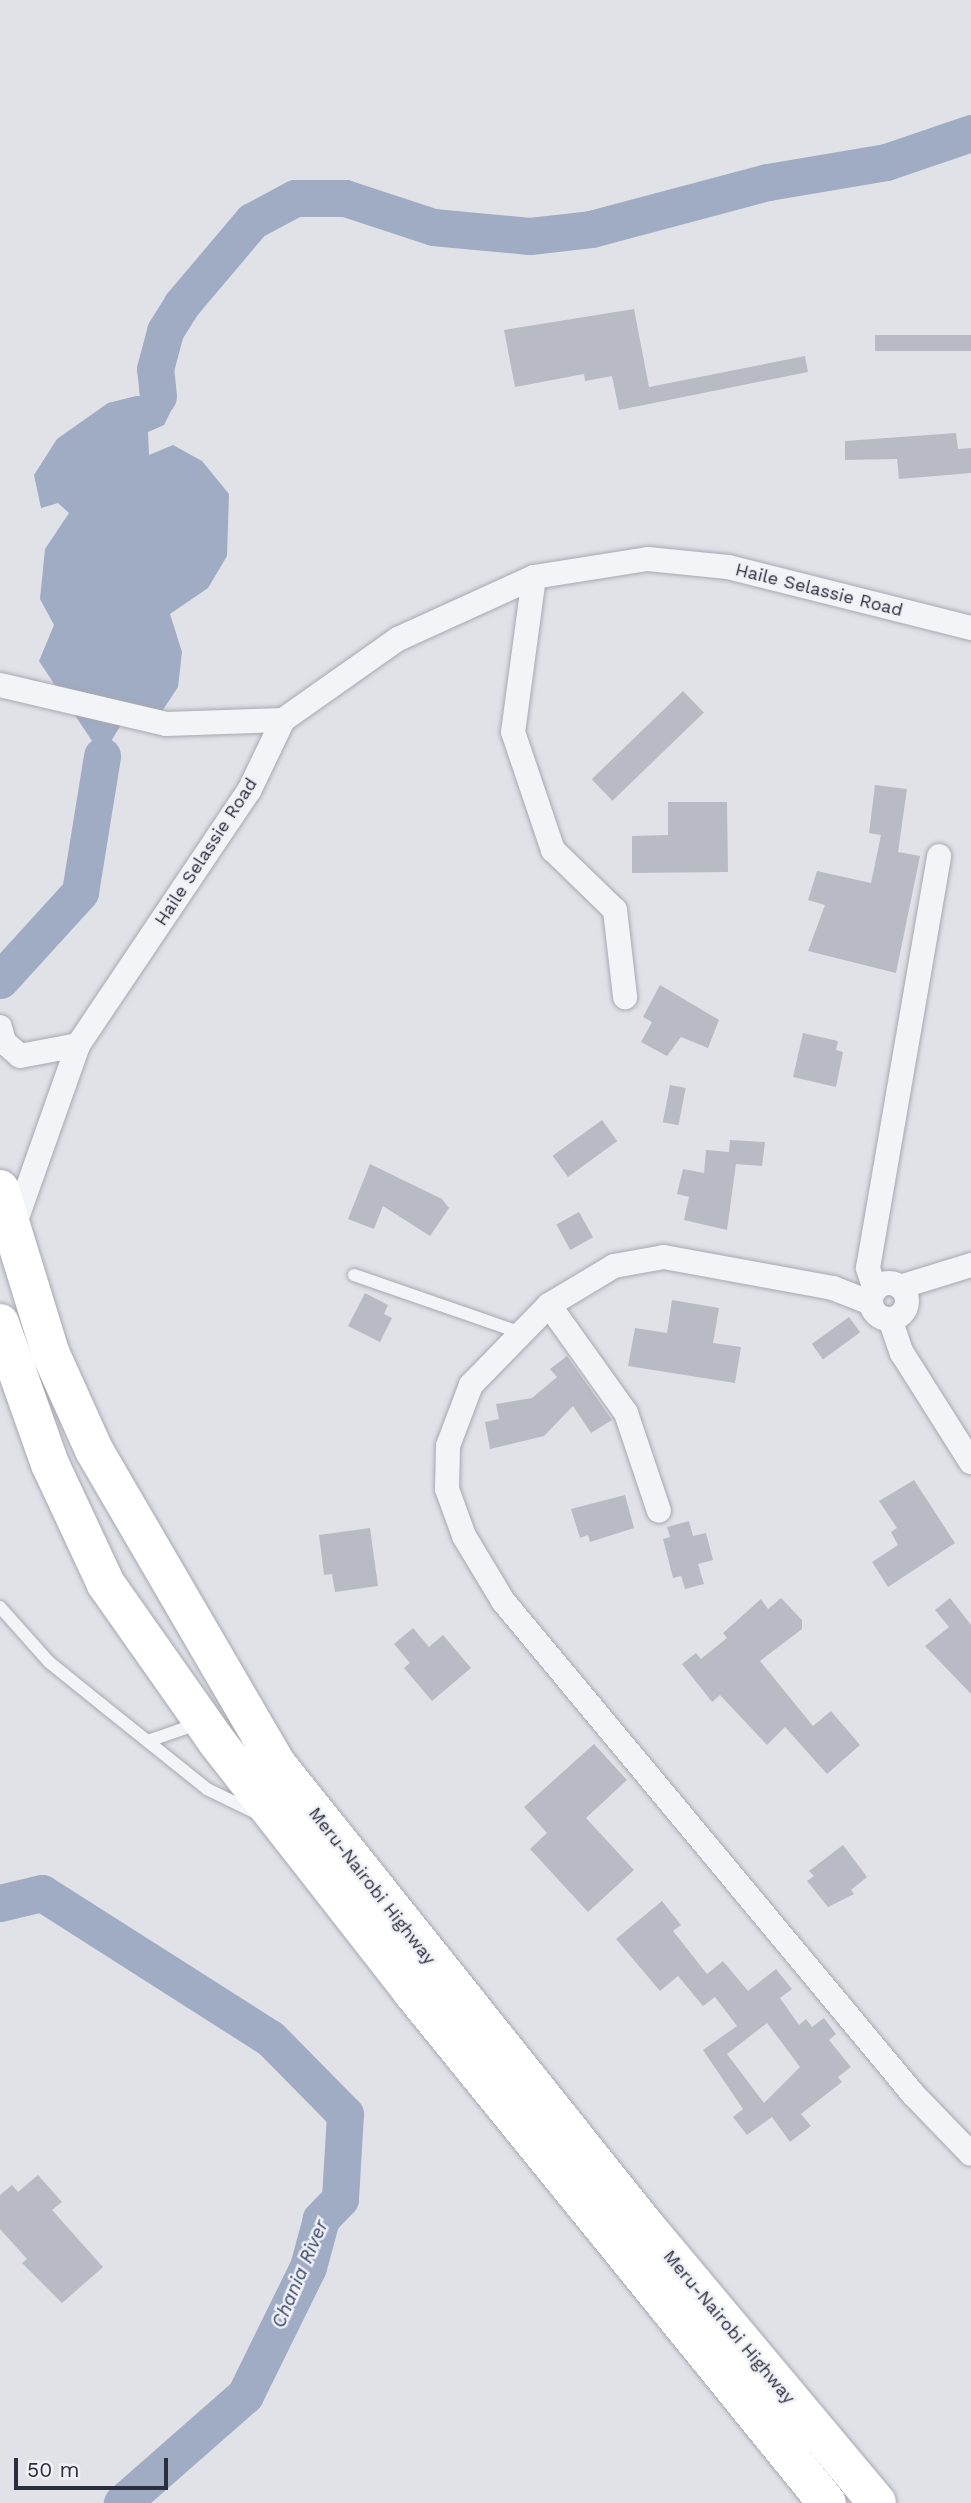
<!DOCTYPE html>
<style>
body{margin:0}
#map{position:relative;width:971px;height:2503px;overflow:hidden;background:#e1e2e8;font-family:"Work Sans",sans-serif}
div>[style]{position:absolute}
.water>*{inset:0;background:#a0abc4}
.river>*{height:37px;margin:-18.5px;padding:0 18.5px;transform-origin:18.5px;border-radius:18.5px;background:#a0abc4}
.building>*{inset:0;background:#b9bbc4;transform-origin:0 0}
.roads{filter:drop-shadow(0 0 2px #a7a8b2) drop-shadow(0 0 2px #a7a8b2)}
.service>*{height:12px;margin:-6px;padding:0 6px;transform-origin:6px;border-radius:6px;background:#f3f4f7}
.minor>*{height:24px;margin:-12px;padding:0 12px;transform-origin:12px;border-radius:12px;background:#f3f4f7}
.minor>.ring{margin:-12px;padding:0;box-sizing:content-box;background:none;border:24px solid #f3f4f7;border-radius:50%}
.trunk>*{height:38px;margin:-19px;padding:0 19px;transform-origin:19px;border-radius:19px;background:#fff}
span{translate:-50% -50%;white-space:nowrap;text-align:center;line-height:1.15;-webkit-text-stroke:5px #f0f1f6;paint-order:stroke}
.street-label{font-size:18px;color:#2b2e3e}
.water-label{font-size:19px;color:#39476d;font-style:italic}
.scale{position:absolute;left:14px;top:2458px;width:154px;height:32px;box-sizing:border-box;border:4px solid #2b2e3e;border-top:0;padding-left:9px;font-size:21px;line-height:24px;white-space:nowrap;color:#2b2e3e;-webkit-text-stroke:5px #f0f1f6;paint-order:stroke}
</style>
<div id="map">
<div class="water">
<div style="clip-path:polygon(136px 396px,158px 396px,173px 407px,164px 425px,148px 432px,149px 455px,173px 445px,202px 461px,229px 494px,227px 556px,208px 588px,170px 614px,182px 652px,178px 687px,155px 722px,124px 720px,102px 756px,39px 661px,54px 625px,40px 599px,45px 549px,69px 513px,58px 503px,41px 508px,34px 475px,57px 439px,108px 403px)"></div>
</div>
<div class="river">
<div style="left:158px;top:396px;width:27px;rotate:-96deg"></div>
<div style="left:155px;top:369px;width:39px;rotate:-75deg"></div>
<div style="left:165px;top:331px;width:31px;rotate:-58deg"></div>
<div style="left:181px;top:305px;width:110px;rotate:-49.8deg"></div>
<div style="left:252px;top:221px;width:49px;rotate:-28.1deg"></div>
<div style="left:295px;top:198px;width:50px"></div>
<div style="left:345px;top:198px;width:93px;rotate:18.2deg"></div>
<div style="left:433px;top:227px;width:97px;rotate:5.3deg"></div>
<div style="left:530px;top:236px;width:61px;rotate:-6.5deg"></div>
<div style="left:591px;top:229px;width:183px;rotate:-14.9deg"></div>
<div style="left:768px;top:182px;width:120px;rotate:-9.6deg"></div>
<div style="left:886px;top:162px;width:90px;rotate:-18.8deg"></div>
<div style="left:0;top:980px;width:119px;rotate:-47.7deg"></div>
<div style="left:80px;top:892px;width:138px;rotate:-80.8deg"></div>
<div style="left:0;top:1903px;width:43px;rotate:-13.4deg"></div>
<div style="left:42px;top:1893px;width:270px;rotate:32.5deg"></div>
<div style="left:270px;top:2038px;width:107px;rotate:45.4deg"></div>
<div style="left:345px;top:2114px;width:85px;rotate:93.4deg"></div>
<div style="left:340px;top:2199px;width:28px;rotate:134deg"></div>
<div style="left:321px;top:2219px;width:50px;rotate:105.2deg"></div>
<div style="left:308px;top:2267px;width:143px;rotate:116.2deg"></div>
<div style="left:245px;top:2395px;width:164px;rotate:138.7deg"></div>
</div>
<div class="building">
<div style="clip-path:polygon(634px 309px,649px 387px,805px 356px,808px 372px,619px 410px,612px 376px,585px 381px,584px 374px,515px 387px,504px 330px)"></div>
<div style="left:971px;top:335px;width:16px;height:96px;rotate:90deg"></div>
<div style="clip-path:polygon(956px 433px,958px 449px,971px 448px,971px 473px,899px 479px,897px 459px,845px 460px,845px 441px)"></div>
<div style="left:683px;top:691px;width:30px;height:127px;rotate:46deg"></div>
<div style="clip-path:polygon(875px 785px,907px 789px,898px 852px,920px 856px,896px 973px,808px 951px,825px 905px,808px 900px,817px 871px,871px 883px,881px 835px,869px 833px)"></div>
<div style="clip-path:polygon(668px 802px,727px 802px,728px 872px,632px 873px,632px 836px,668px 835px)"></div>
<div style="clip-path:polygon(660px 985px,719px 1020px,708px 1048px,681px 1037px,667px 1056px,641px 1042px,652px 1022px,643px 1017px)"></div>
<div style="clip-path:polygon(803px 1033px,838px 1041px,836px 1050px,843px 1052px,836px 1087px,793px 1077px)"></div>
<div style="left:670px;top:1085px;width:16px;height:38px;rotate:11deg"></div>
<div style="left:602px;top:1120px;width:26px;height:61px;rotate:54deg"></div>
<div style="clip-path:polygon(730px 1140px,765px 1142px,762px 1166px,736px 1164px,727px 1230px,684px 1220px,689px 1197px,677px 1194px,683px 1169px,704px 1173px,706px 1150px,729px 1152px)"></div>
<div style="clip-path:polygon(370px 1164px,442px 1199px,449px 1208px,430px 1236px,383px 1206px,374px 1229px,348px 1219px)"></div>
<div style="left:579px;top:1212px;width:29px;height:26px;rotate:61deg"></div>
<div style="clip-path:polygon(365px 1293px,388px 1305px,384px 1314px,392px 1318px,380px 1342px,348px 1326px)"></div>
<div style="clip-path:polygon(672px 1300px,719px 1308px,713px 1343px,741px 1347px,735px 1383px,628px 1366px,635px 1328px,667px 1333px)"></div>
<div style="left:849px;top:1317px;width:19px;height:46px;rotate:54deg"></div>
<div style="clip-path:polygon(567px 1356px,612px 1420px,591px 1433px,573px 1406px,544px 1436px,490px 1449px,485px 1422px,499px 1419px,496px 1404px,532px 1398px,557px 1377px,550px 1369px)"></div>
<div style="clip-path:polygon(914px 1480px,955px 1543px,888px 1587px,872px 1562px,898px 1545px,891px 1532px,897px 1528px,879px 1501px)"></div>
<div style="clip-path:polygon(625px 1495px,634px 1528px,590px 1542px,588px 1535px,580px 1538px,571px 1509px)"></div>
<div style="clip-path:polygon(689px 1521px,693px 1536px,706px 1533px,713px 1560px,698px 1564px,704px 1584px,685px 1589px,681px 1576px,673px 1578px,663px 1539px,670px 1537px,667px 1527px)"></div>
<div style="clip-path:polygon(370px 1528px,378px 1586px,335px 1592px,332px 1574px,324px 1575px,319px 1535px)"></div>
<div style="clip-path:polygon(781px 1598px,802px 1620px,802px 1629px,760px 1661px,813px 1726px,831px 1711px,860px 1745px,827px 1774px,785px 1727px,767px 1745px,720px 1695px,712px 1702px,682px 1664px,696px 1653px,701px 1659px,727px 1638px,723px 1633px,761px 1599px,768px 1609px)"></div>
<div style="clip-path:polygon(950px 1598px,971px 1625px,971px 1694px,925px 1646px,949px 1627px,935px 1610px)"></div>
<div style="clip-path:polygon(413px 1628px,429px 1647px,443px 1635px,471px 1668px,432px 1701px,404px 1668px,410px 1663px,394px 1644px)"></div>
<div style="clip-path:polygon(594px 1744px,627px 1780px,586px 1818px,634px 1870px,588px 1912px,530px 1849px,547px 1833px,524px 1807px)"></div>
<div style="clip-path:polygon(843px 1845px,867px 1877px,851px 1890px,854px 1894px,828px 1907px,807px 1881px,814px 1876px,809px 1871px)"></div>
<div style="clip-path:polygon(evenodd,662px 1901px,681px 1925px,673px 1931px,707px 1974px,723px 1961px,748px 1991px,776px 1969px,792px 1989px,780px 1998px,799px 2025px,806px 2019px,812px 2027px,824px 2018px,836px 2034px,829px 2040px,851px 2067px,838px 2077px,842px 2082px,801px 2114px,811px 2126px,790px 2142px,772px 2117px,747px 2135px,733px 2117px,743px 2109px,703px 2050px,737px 2026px,715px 1997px,703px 2006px,678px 1976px,660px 1991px,616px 1939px,662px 1901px,767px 2023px,800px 2067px,764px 2103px,727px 2054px,767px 2023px)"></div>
<div style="clip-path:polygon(38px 2175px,62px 2202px,52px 2210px,103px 2267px,62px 2303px,22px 2263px,27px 2259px,0 2229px,0 2195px,12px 2185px,18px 2192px)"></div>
</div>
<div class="roads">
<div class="service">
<div style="left:354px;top:1275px;width:175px;rotate:19.1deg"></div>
<div style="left:0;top:1607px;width:74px;rotate:48.3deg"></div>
<div style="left:49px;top:1662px;width:67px;rotate:38.9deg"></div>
<div style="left:101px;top:1704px;width:136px;rotate:38.7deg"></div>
<div style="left:207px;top:1789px;width:59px;rotate:26.1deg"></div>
<div style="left:148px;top:1741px;width:55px;rotate:-19.1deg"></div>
</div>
<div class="minor">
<div style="left:534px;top:577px;width:156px;rotate:97.7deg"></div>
<div style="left:513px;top:732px;width:125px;rotate:71.3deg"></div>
<div style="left:553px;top:850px;width:86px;rotate:44.1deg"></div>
<div style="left:615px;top:910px;width:88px;rotate:83.4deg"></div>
<div style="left:0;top:685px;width:171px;rotate:13.2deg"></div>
<div style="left:166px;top:724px;width:117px;rotate:-2deg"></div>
<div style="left:0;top:1027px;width:16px;rotate:75deg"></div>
<div style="left:4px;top:1042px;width:21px;rotate:41deg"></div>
<div style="left:20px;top:1056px;width:59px;rotate:-10.7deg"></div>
<div style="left:13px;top:1229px;width:195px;rotate:-70.5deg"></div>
<div style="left:78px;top:1045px;width:306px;rotate:-56.1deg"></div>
<div style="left:249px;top:791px;width:79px;rotate:-64.4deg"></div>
<div style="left:283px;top:720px;width:141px;rotate:-35.2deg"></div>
<div style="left:398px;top:639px;width:149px;rotate:-24.5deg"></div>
<div style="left:534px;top:577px;width:115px;rotate:-9deg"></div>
<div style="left:648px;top:559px;width:80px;rotate:5.7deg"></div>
<div style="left:728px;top:567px;width:251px;rotate:14.1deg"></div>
<div class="ring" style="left:871px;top:1283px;width:12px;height:12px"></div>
<div style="left:900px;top:1287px;width:74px;rotate:-17.2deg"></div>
<div style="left:875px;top:1290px;width:23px;rotate:-108deg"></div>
<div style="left:868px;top:1268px;width:418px;rotate:-80.2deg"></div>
<div style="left:871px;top:1303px;width:41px;rotate:-158.5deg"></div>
<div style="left:833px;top:1288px;width:172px;rotate:-169.6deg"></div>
<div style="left:664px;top:1257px;width:51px;rotate:169.8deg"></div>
<div style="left:614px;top:1266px;width:76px;rotate:149deg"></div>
<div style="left:549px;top:1305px;width:112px;rotate:134.3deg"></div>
<div style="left:471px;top:1385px;width:65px;rotate:110.7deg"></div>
<div style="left:448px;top:1446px;width:43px;rotate:91.3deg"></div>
<div style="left:447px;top:1489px;width:50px;rotate:70.1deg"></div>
<div style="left:464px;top:1536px;width:76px;rotate:59deg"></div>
<div style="left:503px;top:1601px;width:641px;rotate:50.25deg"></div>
<div style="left:913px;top:2094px;width:83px;rotate:46deg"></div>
<div style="left:549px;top:1305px;width:133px;rotate:54.5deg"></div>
<div style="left:626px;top:1413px;width:103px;rotate:71.4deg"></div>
<div style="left:890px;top:1319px;width:36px;rotate:71deg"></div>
<div style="left:902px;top:1353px;width:129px;rotate:57.7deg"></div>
</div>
<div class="trunk">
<div style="left:0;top:1189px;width:170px;rotate:72.9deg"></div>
<div style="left:50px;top:1352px;width:107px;rotate:65.8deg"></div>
<div style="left:94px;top:1450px;width:362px;rotate:59.8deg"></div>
<div style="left:276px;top:1763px;width:590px;rotate:51.4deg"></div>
<div style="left:644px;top:2224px;width:363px;rotate:50.1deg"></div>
<div style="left:0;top:1323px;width:150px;rotate:70.5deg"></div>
<div style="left:50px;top:1464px;width:132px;rotate:65deg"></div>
<div style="left:106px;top:1584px;width:193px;rotate:54.9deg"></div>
<div style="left:217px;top:1742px;width:317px;rotate:52deg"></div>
<div style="left:412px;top:1992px;width:658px;rotate:50.92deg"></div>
</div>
</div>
<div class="street-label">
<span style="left:819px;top:590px;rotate:14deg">Haile Selassie Road</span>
<span style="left:206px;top:852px;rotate:-57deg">Haile Selassie Road</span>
<span style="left:372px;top:1886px;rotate:52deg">Meru-Nairobi Highway</span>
<span style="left:729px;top:2327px;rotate:50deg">Meru-Nairobi Highway</span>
</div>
<div class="water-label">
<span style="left:300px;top:2274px;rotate:-67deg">Chania River</span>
</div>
<div class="scale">50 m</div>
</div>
